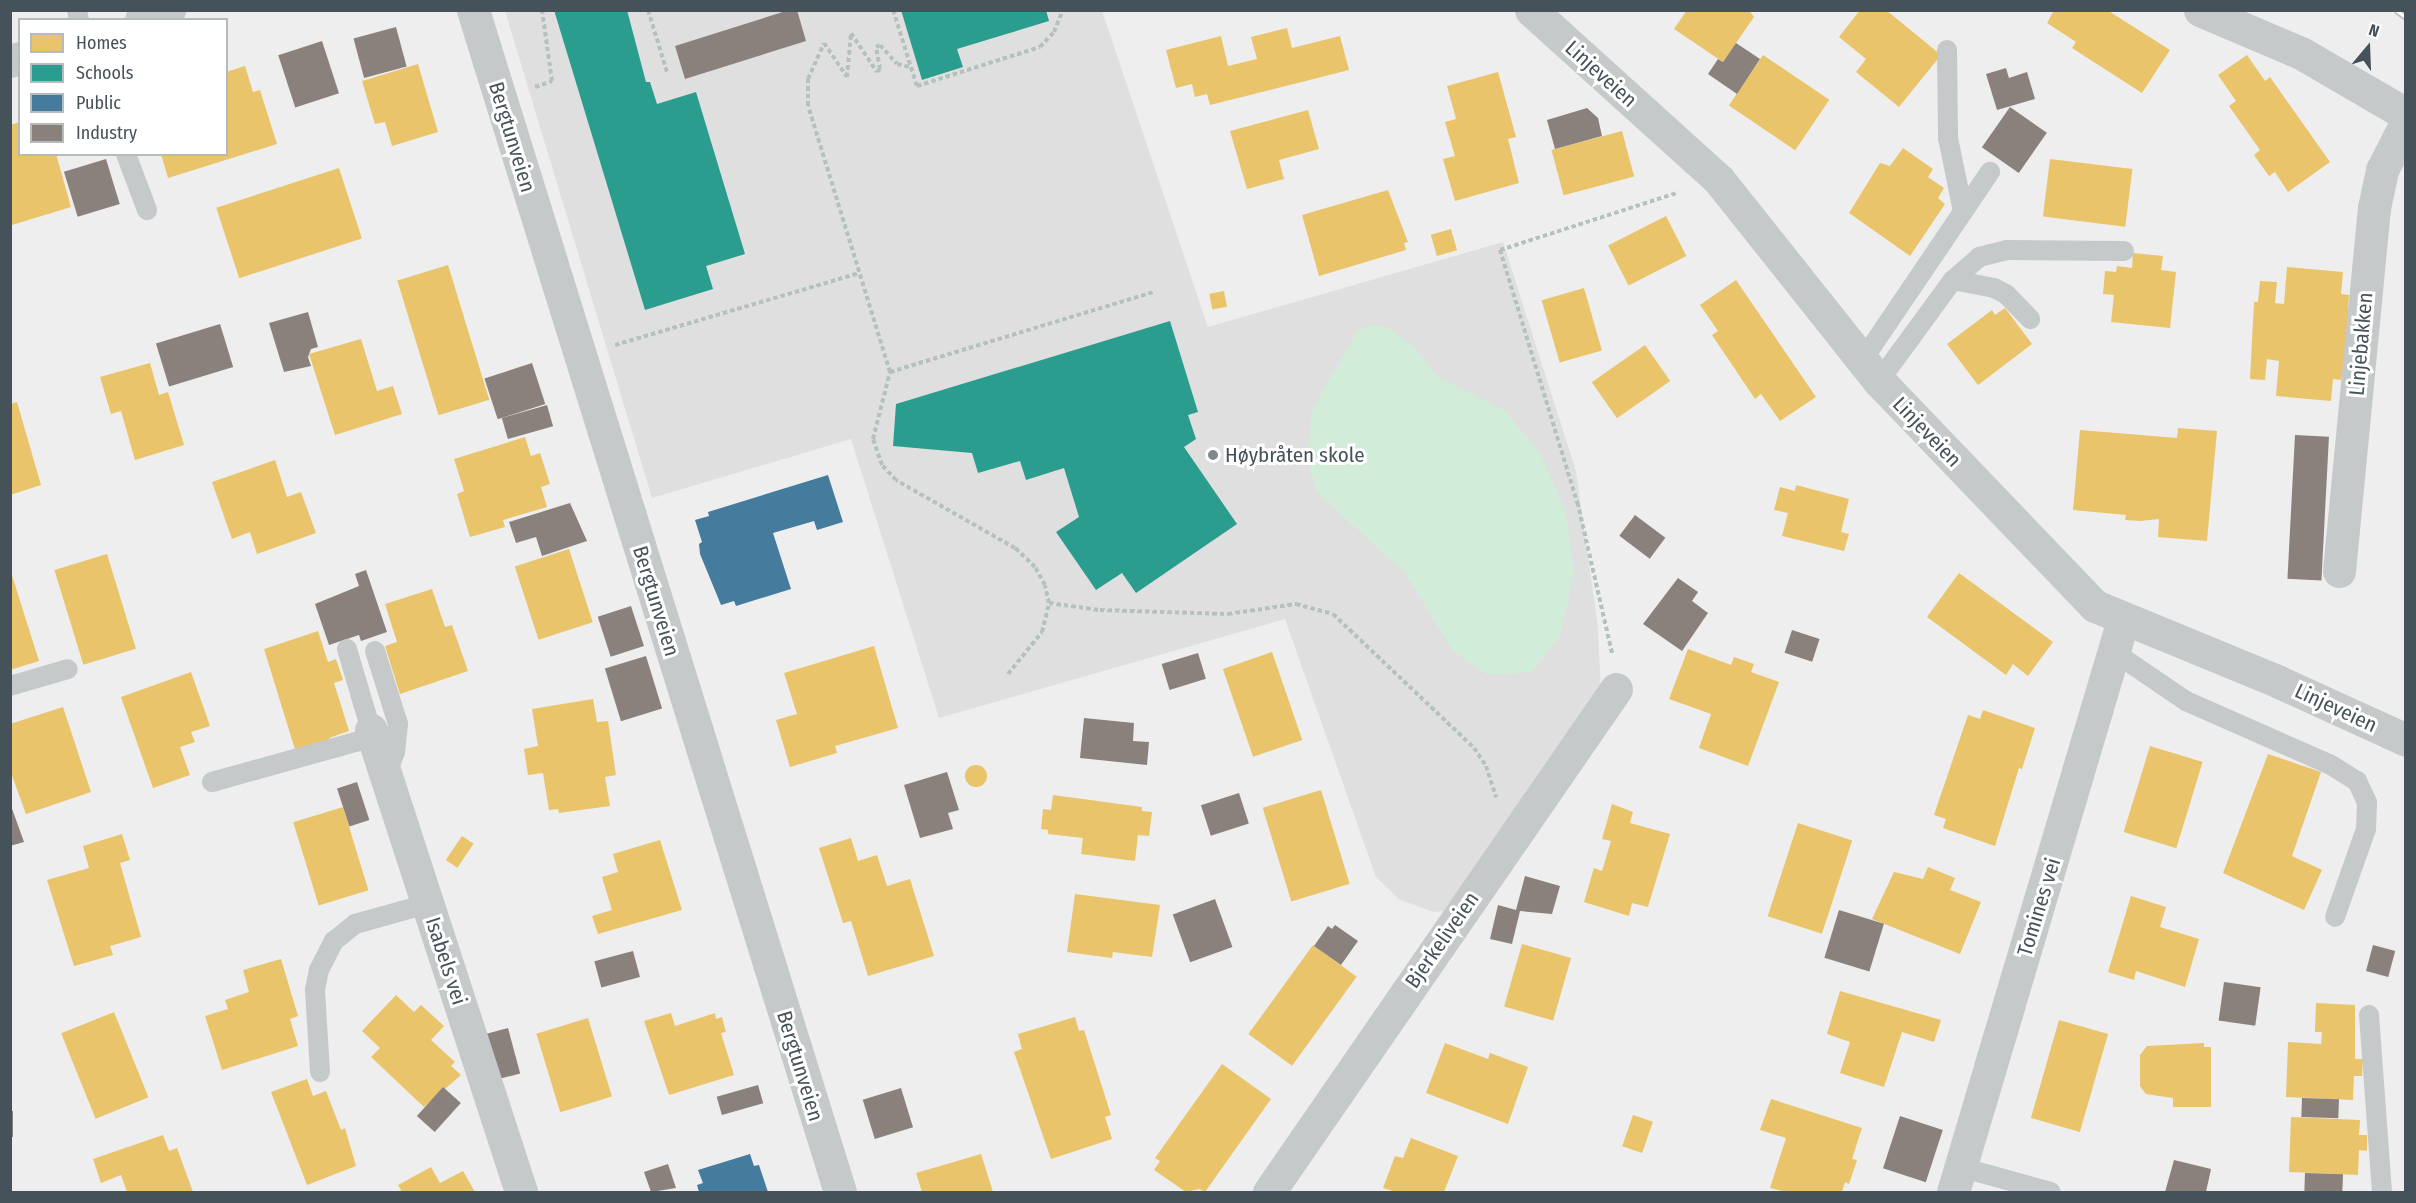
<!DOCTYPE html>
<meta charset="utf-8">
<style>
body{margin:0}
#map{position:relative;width:2416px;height:1203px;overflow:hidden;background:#eee;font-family:"Fira Sans Condensed",sans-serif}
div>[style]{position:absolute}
.education>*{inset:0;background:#e0dfdf}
.green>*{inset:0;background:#d2ecda}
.homes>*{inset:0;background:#e9c46a;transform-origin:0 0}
.round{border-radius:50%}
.schools>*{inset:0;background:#2a9d8f}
.public>*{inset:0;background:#457b9d}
.industry>*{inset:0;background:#8a817c;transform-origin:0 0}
.path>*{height:4px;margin-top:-2px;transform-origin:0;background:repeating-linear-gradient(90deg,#b5c1bc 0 4.5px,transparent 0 7.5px)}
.service>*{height:20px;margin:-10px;padding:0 10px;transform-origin:10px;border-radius:10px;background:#c5c9ca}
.minor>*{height:33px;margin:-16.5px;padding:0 16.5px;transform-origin:16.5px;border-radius:16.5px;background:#c5c9ca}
.tertiary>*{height:33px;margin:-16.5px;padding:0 16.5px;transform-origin:16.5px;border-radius:16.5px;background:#c5c9ca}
.rail>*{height:7px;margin-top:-3.5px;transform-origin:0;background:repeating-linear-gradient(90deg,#fff 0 14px,#c1c4c5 0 28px);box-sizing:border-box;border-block:2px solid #c1c4c5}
.dots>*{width:16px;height:16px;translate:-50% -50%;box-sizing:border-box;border:3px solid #fff;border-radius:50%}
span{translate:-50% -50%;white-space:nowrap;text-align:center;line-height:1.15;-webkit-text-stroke:6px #fff;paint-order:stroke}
.street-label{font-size:21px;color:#465259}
.poi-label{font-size:21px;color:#465259}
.left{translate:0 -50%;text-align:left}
.frame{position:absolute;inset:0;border:12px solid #465259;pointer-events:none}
.legend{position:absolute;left:18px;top:18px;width:210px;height:138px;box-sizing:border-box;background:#fff;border:2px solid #b5babd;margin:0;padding:8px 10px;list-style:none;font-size:18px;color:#465259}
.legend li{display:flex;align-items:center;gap:12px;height:30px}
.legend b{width:30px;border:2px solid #b5babd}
.north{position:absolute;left:2338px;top:18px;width:60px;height:60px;-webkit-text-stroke:4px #fff;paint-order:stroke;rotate:19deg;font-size:16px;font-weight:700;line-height:24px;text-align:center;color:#465259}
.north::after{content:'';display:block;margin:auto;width:21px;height:27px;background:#465259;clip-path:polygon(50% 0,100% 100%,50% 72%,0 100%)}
</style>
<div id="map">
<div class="education">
<div style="clip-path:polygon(505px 11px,1102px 11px,1208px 327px,1503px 242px,1576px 471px,1598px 628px,1601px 693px,1445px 911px,1434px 912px,1400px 900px,1376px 877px,1285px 619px,939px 718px,851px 439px,652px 498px)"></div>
</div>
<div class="green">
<div style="clip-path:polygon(1371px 325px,1386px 327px,1413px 346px,1438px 377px,1503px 409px,1540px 453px,1566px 512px,1574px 573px,1560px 636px,1532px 672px,1488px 675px,1454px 652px,1405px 573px,1317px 492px,1307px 458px,1312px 410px,1358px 330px)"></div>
</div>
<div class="homes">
<div style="clip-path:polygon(1687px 10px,1749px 10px,1754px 17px,1723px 62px,1674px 29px)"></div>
<div style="clip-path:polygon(1860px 10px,1886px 10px,1941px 55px,1899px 107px,1856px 72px,1866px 59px,1839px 37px)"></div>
<div style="clip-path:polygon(2054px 10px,2107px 10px,2170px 50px,2142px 93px,2072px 48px,2076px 42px,2047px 23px)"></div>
<div style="clip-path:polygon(1287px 28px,1292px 48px,1340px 36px,1349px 70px,1210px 105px,1207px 94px,1195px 97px,1192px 84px,1176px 88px,1166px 50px,1221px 36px,1228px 66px,1257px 59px,1251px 37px)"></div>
<div style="left:1763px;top:55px;width:80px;height:61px;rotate:34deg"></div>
<div style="clip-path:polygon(2247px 55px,2265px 81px,2270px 77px,2330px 162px,2288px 192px,2275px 172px,2269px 176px,2254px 155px,2260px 150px,2229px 106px,2236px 101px,2218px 75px)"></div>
<div style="clip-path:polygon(418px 64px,438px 132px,392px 146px,385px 122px,375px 124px,362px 81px)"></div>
<div style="clip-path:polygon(245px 66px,253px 92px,260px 90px,277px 144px,168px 178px,161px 154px,226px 154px,226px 72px)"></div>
<div style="clip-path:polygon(1498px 72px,1516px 137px,1508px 139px,1519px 183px,1455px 201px,1443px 159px,1455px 156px,1445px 122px,1456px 119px,1447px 86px)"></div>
<div style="clip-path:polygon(1308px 110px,1319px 149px,1279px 160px,1284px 179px,1247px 189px,1230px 131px)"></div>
<div style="clip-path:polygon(20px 122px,20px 154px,56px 154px,71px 207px,12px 225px,10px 125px)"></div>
<div style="left:1622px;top:131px;width:47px;height:73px;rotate:75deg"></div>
<div style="clip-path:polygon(1903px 148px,1933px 169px,1928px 177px,1944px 188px,1938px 198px,1945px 204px,1910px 256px,1849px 213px,1880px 163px,1890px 166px)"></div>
<div style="left:2050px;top:159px;width:83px;height:58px;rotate:7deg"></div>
<div style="left:339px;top:168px;width:74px;height:129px;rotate:72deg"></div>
<div style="clip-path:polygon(1388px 190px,1408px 242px,1404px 243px,1406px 250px,1319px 276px,1302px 215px)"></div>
<div style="left:1666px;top:216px;width:45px;height:65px;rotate:63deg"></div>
<div style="left:1451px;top:229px;width:22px;height:21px;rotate:74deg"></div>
<div style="clip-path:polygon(2133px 253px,2163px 256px,2161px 270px,2176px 272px,2170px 328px,2111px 322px,2114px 295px,2103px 294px,2105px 271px,2116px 272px,2117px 266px,2132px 268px)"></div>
<div style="left:448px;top:265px;width:141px;height:53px;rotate:73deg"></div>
<div style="clip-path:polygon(2287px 267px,2343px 272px,2341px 294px,2349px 295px,2348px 309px,2355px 311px,2341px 380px,2333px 379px,2331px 401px,2276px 396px,2279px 361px,2267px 359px,2265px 380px,2250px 379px,2254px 302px,2258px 302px,2260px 281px,2277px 282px,2275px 303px,2284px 304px)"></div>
<div style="clip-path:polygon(1736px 280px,1816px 397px,1780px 421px,1761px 394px,1755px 399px,1712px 335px,1718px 331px,1700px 305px)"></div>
<div style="left:1584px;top:288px;width:65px;height:44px;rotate:74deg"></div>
<div style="left:1224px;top:291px;width:16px;height:15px;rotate:79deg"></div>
<div style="clip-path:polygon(2005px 308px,2032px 344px,1978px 385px,1947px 344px,1992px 310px,1995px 315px)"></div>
<div style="clip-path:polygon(361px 339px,377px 391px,393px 386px,402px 414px,335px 435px,309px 354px)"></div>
<div style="left:1645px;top:345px;width:44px;height:65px;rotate:55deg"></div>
<div style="clip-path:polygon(150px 363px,159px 395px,168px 392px,184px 445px,135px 460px,121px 411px,111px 414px,100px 377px)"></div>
<div style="clip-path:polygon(17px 402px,41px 485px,10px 495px,10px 404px)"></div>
<div style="clip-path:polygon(2178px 428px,2217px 431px,2207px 541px,2158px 537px,2159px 519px,2140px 521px,2125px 520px,2126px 515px,2073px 510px,2080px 430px,2177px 438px)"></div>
<div style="clip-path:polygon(525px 437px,531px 456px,540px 453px,550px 484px,541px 487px,547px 507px,503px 520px,505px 527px,470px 537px,457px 494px,464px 491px,454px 459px)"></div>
<div style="clip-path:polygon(275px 460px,287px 497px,301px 492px,316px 533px,257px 554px,250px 532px,232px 539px,212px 482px)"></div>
<div style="clip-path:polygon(1796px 485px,1849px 499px,1841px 532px,1849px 534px,1844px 551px,1782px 536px,1788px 513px,1774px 510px,1780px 487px,1795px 491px)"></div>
<div style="left:569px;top:549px;width:77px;height:57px;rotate:72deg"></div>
<div style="left:107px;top:554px;width:99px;height:55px;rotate:73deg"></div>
<div style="clip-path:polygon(10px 569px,39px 661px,10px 670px)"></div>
<div style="clip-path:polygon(1959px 573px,2053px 642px,2028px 676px,2013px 664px,2006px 675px,1927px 617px)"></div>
<div style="clip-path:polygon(432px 589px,445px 627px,452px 625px,468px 671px,400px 694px,385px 646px,397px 642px,385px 604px)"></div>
<div style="clip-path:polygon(318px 631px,328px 662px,336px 659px,343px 680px,334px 683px,349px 731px,329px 738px,332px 747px,298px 759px,264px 649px)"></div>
<div style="clip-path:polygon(874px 646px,898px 728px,835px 746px,837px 753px,790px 767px,776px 720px,797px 714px,784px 673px)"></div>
<div style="clip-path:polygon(1688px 649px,1731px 665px,1734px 657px,1754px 664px,1751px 672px,1779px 682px,1748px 766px,1699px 748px,1711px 714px,1669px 699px)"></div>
<div style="left:1272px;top:652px;width:93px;height:52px;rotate:71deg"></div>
<div style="clip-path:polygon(191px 672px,210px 726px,191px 732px,195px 742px,180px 747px,190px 775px,153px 788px,121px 697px)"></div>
<div style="clip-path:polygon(593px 699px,597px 722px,608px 721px,616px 775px,605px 777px,610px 806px,559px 813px,558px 809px,549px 810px,543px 773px,528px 775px,524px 749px,538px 746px,532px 709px)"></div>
<div style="clip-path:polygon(63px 707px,91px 792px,26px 814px,10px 770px,10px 724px)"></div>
<div style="clip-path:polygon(1983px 710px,2035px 728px,2022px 769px,2019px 768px,1995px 846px,1943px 828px,1946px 819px,1934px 815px,1968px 715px,1980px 719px)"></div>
<div style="left:2150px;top:746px;width:55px;height:90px;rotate:17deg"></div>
<div style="clip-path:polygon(2268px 754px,2321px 772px,2292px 856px,2322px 870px,2304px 910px,2223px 873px)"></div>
<div class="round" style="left:965px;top:765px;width:22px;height:22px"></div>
<div style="left:1321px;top:790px;width:98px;height:61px;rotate:73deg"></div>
<div style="clip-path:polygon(1053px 795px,1142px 807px,1142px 811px,1152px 812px,1149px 836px,1138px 835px,1135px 861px,1081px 854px,1083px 838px,1048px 834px,1048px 830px,1041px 829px,1043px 809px,1051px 810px)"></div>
<div style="clip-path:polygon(1612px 804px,1633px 812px,1630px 823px,1670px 834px,1648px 907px,1632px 903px,1629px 916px,1584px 902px,1594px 868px,1602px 871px,1611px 841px,1602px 839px)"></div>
<div style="left:343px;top:807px;width:87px;height:52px;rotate:73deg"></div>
<div style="left:1798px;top:823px;width:57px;height:98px;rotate:18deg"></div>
<div style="clip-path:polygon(122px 834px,130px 860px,120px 863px,141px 937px,110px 946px,113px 955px,74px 966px,47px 880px,89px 868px,83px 846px)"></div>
<div style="left:462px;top:836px;width:14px;height:29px;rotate:34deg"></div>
<div style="clip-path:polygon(851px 838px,858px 861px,877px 855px,887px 886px,910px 879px,934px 956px,868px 976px,851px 921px,843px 923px,819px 848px)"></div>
<div style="clip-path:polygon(660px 840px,682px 910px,598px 934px,592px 916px,612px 910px,602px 877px,618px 872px,613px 854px)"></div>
<div style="clip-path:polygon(1928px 867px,1955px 878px,1950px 890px,1981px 902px,1960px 954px,1872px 919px,1894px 872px,1923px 879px)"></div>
<div style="clip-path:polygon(1075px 894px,1160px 905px,1152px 957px,1113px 952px,1112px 958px,1067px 952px)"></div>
<div style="clip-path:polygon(2131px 896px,2166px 907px,2160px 927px,2199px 939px,2185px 987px,2136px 971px,2134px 980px,2108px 972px)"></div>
<div style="left:1522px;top:944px;width:51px;height:65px;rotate:16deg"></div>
<div style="left:1313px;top:945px;width:54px;height:110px;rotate:36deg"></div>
<div style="clip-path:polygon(281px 959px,298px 1016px,290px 1019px,298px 1046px,222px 1070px,205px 1016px,228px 1009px,225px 1000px,249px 992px,243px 970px)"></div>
<div style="clip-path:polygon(1840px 991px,1941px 1020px,1934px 1042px,1902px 1032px,1884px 1087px,1840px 1073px,1850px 1042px,1827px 1034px)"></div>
<div style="clip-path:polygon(396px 995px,414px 1012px,421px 1005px,444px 1026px,431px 1040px,455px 1062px,451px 1066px,461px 1075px,424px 1107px,371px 1057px,380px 1048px,362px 1031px)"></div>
<div style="clip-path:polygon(2316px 1003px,2355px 1005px,2355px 1059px,2363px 1059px,2362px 1076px,2354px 1076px,2353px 1100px,2286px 1097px,2288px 1042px,2321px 1044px,2322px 1032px,2315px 1032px)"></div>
<div style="left:114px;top:1012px;width:92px;height:57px;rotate:68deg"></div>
<div style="clip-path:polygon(671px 1013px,675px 1026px,715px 1013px,716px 1019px,722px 1017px,726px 1032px,721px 1033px,734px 1075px,669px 1095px,644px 1021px)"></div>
<div style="clip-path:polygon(1075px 1017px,1079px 1031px,1084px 1030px,1111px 1115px,1105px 1117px,1112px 1139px,1051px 1159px,1014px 1052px,1022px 1049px,1018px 1034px)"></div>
<div style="left:588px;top:1018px;width:82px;height:54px;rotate:73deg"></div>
<div style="left:2059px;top:1020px;width:51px;height:102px;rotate:16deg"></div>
<div style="clip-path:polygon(1445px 1043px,1488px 1059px,1490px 1053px,1528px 1067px,1508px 1124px,1426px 1093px)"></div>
<div style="clip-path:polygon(2204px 1043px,2204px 1047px,2211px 1047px,2211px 1107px,2173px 1107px,2173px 1098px,2146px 1094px,2140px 1086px,2140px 1055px,2147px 1046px)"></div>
<div style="clip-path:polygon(1222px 1064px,1271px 1099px,1205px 1192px,1199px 1189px,1186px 1192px,1154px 1170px,1160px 1161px,1155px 1158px)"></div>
<div style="clip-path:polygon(307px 1079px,313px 1096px,326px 1091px,341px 1130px,345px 1128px,356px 1166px,307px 1185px,271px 1092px)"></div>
<div style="clip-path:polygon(1771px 1099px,1862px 1128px,1852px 1159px,1857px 1160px,1849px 1184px,1845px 1182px,1842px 1192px,1786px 1192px,1770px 1188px,1786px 1138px,1760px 1130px)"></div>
<div style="left:1633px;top:1115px;width:21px;height:33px;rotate:19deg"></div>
<div style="clip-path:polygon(2291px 1117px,2360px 1120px,2359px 1135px,2367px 1135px,2367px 1151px,2359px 1150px,2358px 1175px,2289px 1172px)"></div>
<div style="clip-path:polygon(163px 1135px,169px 1151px,177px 1148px,193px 1192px,127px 1192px,121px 1175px,101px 1183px,93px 1159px)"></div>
<div style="clip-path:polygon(1411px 1138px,1458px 1156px,1444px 1192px,1396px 1192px,1383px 1188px,1395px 1156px,1403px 1158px)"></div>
<div style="clip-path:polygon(981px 1154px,993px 1192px,922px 1192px,916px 1173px)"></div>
<div style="clip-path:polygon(431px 1167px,440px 1183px,463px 1171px,475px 1192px,402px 1192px,398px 1185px)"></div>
</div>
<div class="schools">
<div style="clip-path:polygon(554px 10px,627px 10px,646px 82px,650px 82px,657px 104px,696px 92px,745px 254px,706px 266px,713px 289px,645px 310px)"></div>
<div style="clip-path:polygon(901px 10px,1046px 10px,1049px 21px,957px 49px,963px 67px,922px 80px)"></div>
<div style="clip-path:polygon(1170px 321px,1198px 412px,1188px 415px,1196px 439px,1184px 447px,1237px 524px,1136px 593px,1122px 573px,1096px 590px,1056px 532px,1079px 517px,1064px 468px,1026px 480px,1020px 461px,978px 473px,972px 453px,893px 446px,896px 404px)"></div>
</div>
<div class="public">
<div style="clip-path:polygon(828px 475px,843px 522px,817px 530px,814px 521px,773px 533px,791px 589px,736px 606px,734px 601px,721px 605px,700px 554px,699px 544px,702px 542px,695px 520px,709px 516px,708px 512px)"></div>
<div style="clip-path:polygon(750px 1154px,754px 1166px,759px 1165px,768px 1192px,699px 1192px,697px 1185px,703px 1183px,698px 1170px)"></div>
</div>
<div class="industry">
<div style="clip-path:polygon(789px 10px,797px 10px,806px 41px,685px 79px,675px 46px)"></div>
<div style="left:396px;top:27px;width:41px;height:44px;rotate:75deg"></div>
<div style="left:322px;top:41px;width:55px;height:46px;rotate:72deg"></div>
<div style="clip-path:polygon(1736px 43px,1760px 59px,1737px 94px,1708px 74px,1718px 59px,1723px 62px)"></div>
<div style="clip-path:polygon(2006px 68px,2009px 78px,2027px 72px,2035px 99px,1997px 110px,1986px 74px)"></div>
<div style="left:2010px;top:107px;width:45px;height:49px;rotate:35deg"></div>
<div style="clip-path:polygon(1587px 108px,1598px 118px,1602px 136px,1555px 149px,1547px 120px)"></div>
<div style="left:106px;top:159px;width:47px;height:44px;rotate:73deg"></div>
<div style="clip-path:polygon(308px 312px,318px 347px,311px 349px,308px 357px,311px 366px,284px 372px,269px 323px)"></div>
<div style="left:220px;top:324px;width:45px;height:67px;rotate:73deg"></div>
<div style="left:532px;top:363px;width:43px;height:50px;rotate:72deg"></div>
<div style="left:547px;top:405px;width:22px;height:47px;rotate:74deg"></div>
<div style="left:2295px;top:435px;width:34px;height:144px;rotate:3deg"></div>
<div style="clip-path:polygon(570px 503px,587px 541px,542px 556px,536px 537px,516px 543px,509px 522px)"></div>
<div style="left:1635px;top:515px;width:38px;height:26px;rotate:37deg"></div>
<div style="clip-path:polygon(366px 570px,387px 632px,361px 641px,359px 635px,329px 645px,315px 604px,359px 586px,355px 574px)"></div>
<div style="clip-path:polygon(1678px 578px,1698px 592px,1692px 601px,1708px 613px,1682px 651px,1643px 624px)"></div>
<div style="left:631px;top:606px;width:42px;height:35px;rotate:72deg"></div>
<div style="left:1792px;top:630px;width:29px;height:24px;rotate:18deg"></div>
<div style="left:1198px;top:653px;width:27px;height:38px;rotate:73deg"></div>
<div style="left:646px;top:656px;width:55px;height:43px;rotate:73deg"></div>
<div style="clip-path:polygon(1084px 718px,1134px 723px,1133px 741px,1149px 742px,1147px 765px,1080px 758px)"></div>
<div style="clip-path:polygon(947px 772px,959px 810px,948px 813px,953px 829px,920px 838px,904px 785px)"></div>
<div style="left:357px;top:782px;width:40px;height:21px;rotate:72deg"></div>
<div style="left:1239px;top:793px;width:32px;height:40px;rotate:72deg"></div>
<div style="clip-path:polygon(10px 803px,24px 842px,10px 846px)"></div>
<div style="clip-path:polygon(1525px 876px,1560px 886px,1552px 914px,1520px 911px,1512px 944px,1490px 939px,1498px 905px,1516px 910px)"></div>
<div style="left:1215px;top:899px;width:51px;height:45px;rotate:70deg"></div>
<div style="left:1839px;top:910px;width:47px;height:50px;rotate:17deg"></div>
<div style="clip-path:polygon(1335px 925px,1358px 941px,1341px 965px,1314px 946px,1328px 926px,1332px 929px)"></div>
<div style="left:2373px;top:945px;width:23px;height:27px;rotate:15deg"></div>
<div style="left:633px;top:951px;width:27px;height:40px;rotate:75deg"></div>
<div style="left:2224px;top:982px;width:37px;height:39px;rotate:8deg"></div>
<div style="left:508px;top:1028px;width:47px;height:24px;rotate:75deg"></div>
<div style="left:758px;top:1085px;width:19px;height:43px;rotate:74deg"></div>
<div style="left:443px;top:1087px;width:24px;height:39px;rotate:42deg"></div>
<div style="left:901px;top:1088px;width:41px;height:40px;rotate:73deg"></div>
<div style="left:2302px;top:1098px;width:37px;height:19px;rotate:2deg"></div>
<div style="left:10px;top:1111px;width:3px;height:26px"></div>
<div style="left:1900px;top:1116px;width:45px;height:55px;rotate:18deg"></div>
<div style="clip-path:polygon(2174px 1160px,2211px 1169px,2206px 1192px,2165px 1192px)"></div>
<div style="clip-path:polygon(668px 1164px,676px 1188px,651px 1192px,644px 1172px)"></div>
<div style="left:2305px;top:1173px;width:38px;height:19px;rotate:2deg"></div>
</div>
<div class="path">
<div style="left:648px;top:10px;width:65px;rotate:73deg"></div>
<div style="left:893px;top:10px;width:80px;rotate:72.5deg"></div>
<div style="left:917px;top:86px;width:129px;rotate:-17.6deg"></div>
<div style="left:1040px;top:47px;width:21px;rotate:-47deg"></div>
<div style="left:1054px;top:32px;width:24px;rotate:-68deg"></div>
<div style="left:535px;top:87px;width:18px;rotate:-19deg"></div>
<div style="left:552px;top:81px;width:72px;rotate:-98deg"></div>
<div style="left:615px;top:345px;width:254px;rotate:-16.4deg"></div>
<div style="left:890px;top:372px;width:278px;rotate:-107.1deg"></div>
<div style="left:808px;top:106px;width:27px;rotate:-90deg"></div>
<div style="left:808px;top:79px;width:39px;rotate:-66deg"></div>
<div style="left:824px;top:43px;width:41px;rotate:55.9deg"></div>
<div style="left:847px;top:77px;width:44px;rotate:-84.8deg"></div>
<div style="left:851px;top:33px;width:47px;rotate:56.3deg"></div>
<div style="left:877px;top:72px;width:4px;rotate:-45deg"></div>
<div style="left:880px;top:69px;width:22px;rotate:-100deg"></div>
<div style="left:876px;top:47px;width:4px;rotate:-27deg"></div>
<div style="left:880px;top:45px;width:25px;rotate:48deg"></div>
<div style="left:897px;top:64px;width:13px;rotate:13deg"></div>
<div style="left:1049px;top:603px;width:51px;rotate:7.8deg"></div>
<div style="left:1100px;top:610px;width:128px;rotate:1.8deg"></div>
<div style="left:1228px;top:614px;width:69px;rotate:-8.4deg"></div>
<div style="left:1296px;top:604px;width:38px;rotate:15deg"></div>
<div style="left:1333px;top:614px;width:195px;rotate:43.5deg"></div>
<div style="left:1474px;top:748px;width:22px;rotate:56deg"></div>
<div style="left:1486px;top:766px;width:33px;rotate:72deg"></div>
<div style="left:1612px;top:653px;width:152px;rotate:-102.9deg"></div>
<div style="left:1578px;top:505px;width:267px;rotate:-107deg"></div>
<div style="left:1500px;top:250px;width:186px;rotate:-17.9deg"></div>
<div style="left:1008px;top:674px;width:54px;rotate:-51deg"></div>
<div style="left:1042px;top:632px;width:30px;rotate:-76deg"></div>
<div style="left:1049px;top:603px;width:18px;rotate:-103deg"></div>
<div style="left:1045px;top:585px;width:21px;rotate:-119deg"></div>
<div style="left:1035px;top:567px;width:28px;rotate:-136deg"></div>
<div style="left:1015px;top:548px;width:137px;rotate:-150.3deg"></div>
<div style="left:896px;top:480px;width:21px;rotate:-133deg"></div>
<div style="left:882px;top:465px;width:28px;rotate:-109deg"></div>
<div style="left:873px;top:439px;width:69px;rotate:-75.8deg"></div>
<div style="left:890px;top:372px;width:275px;rotate:-16.9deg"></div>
</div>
<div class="service">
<div style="left:77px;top:10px;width:10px;rotate:79deg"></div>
<div style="left:1947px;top:50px;width:88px;rotate:89.3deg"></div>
<div style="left:1948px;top:138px;width:75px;rotate:78.4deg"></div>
<div style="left:126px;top:154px;width:60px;rotate:69.4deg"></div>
<div style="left:1953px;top:280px;width:42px;rotate:11deg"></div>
<div style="left:1994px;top:288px;width:13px;rotate:27deg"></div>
<div style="left:2006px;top:294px;width:35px;rotate:46deg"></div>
<div style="left:1864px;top:358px;width:225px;rotate:-55.9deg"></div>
<div style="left:1879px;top:381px;width:125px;rotate:-53.8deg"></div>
<div style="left:1953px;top:280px;width:35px;rotate:-41deg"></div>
<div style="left:1979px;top:257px;width:29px;rotate:-14deg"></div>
<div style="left:2007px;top:250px;width:117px;rotate:0.5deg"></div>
<div style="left:347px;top:649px;width:84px;rotate:73.5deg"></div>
<div style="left:375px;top:651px;width:77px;rotate:72.5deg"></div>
<div style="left:398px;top:724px;width:28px;rotate:96deg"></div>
<div style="left:395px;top:752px;width:25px;rotate:111deg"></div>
<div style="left:2114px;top:652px;width:87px;rotate:34.2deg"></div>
<div style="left:2186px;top:701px;width:158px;rotate:23.8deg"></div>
<div style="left:2331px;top:765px;width:31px;rotate:32deg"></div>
<div style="left:2357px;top:781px;width:23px;rotate:65deg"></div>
<div style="left:2367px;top:802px;width:27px;rotate:92deg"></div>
<div style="left:2366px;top:829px;width:93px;rotate:109.4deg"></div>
<div style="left:10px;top:686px;width:60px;rotate:-16.3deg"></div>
<div style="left:212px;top:782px;width:167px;rotate:-15.6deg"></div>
<div style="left:2369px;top:1015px;width:177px;rotate:85.8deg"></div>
<div style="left:320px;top:1072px;width:82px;rotate:-93.5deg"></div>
<div style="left:315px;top:990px;width:20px;rotate:-79deg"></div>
<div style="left:319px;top:970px;width:33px;rotate:-63deg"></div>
<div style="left:334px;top:941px;width:27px;rotate:-39deg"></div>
<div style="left:355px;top:924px;width:75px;rotate:-15.5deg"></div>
<div style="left:1960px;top:1167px;width:94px;rotate:15.4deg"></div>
</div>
<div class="minor">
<div style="left:473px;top:10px;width:1238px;rotate:72.75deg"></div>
<div style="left:2200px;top:10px;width:110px;rotate:23.1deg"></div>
<div style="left:2301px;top:53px;width:121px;rotate:30.2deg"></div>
<div style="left:141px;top:20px;width:30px;rotate:-20deg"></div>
<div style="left:10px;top:61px;width:10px;rotate:-17deg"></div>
<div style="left:2339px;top:571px;width:365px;rotate:-84.5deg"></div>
<div style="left:2374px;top:208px;width:39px;rotate:-78deg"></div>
<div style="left:2382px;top:170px;width:53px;rotate:-62.9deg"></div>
<div style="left:371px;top:730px;width:486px;rotate:72deg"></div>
<div style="left:1269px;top:1192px;width:611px;rotate:-55.4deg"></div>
<div style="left:1953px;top:1192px;width:597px;rotate:-73.45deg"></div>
</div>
<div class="tertiary">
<div style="left:1531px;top:10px;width:253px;rotate:42.1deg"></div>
<div style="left:1719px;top:180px;width:257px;rotate:51.5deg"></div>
<div style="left:1879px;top:381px;width:312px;rotate:46.2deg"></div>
<div style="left:2095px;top:606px;width:199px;rotate:22.4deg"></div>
<div style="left:2279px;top:682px;width:140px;rotate:24.5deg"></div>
</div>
<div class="rail">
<div style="left:2396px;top:10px;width:12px;rotate:35deg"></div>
</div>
<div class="dots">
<div style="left:1213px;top:455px;background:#81898d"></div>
</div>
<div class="street-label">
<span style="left:1601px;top:74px;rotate:42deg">Linjeveien</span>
<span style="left:512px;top:137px;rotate:73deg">Bergtunveien</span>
<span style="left:2361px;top:344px;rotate:-85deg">Linjebakken</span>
<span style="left:1927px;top:432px;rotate:46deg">Linjeveien</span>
<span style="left:656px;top:601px;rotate:73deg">Bergtunveien</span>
<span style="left:2336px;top:708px;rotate:25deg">Linjeveien</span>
<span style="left:2039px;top:907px;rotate:-73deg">Tomines vei</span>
<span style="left:1442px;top:940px;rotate:-55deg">Bjerkeliveien</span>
<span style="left:446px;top:961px;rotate:72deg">Isabels vei</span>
<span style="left:800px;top:1066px;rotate:73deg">Bergtunveien</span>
</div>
<div class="poi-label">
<span class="left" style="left:1225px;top:455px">Høybråten skole</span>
</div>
<div class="frame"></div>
<ul class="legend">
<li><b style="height:16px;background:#e9c46a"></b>Homes</li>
<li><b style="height:16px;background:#2a9d8f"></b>Schools</li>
<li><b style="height:16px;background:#457b9d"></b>Public</li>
<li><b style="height:16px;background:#8a817c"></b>Industry</li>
</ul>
<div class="north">N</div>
</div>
